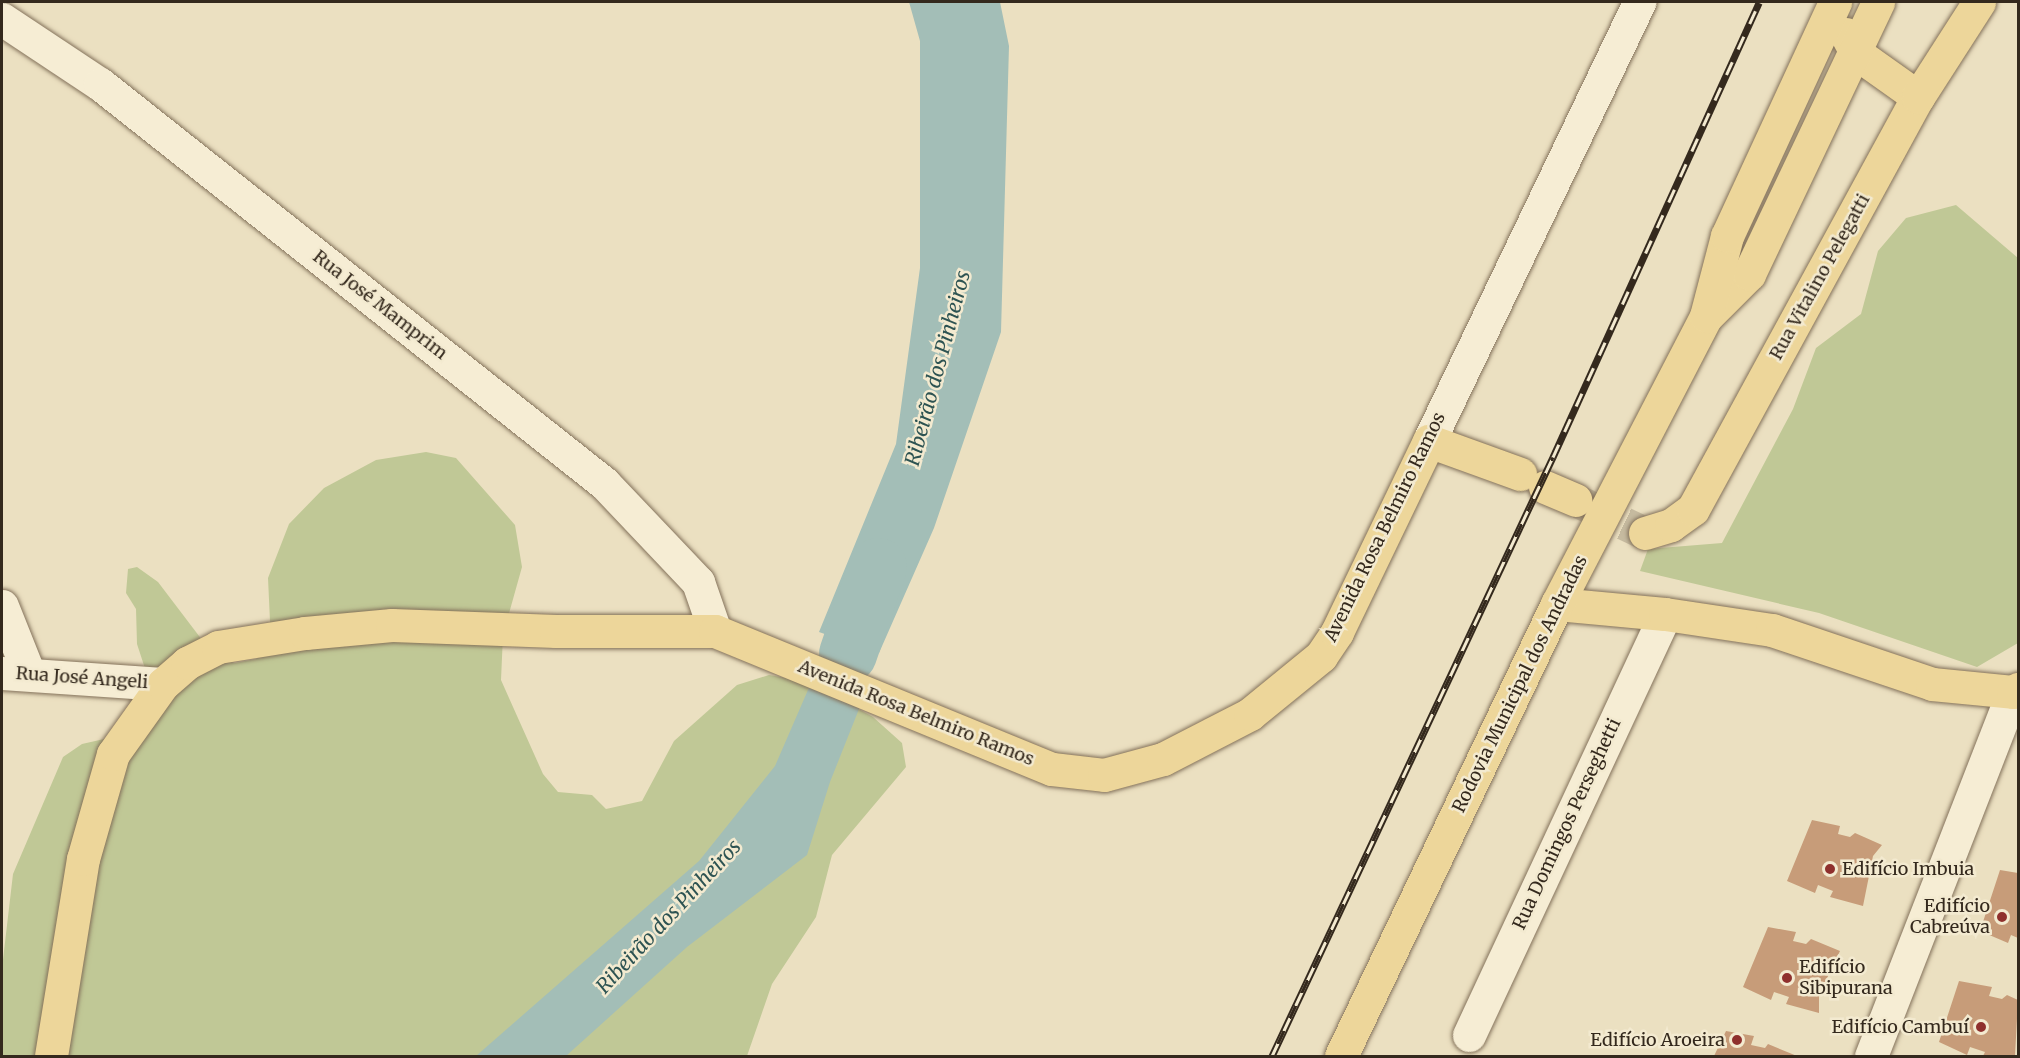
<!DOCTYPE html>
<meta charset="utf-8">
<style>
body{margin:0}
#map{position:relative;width:2020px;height:1058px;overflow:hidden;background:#ebe0c1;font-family:Merriweather,serif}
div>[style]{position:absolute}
.green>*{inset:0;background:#c0c896}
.water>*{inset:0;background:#a3beb7}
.river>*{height:58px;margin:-29px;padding:0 29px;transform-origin:29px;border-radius:29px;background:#a3beb7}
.building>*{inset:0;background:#c79c79}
.major-tunnel>*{height:33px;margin-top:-16.5px;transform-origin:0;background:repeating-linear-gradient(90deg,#c6bba0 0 33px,transparent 0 49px)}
.roads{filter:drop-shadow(0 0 2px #83715a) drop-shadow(0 0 2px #83715a)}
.minor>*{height:33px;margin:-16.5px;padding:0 16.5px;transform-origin:16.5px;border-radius:16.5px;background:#f6edd4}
.major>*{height:33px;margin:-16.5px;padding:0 16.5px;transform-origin:16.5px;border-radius:16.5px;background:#edd69a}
.rail>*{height:7px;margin-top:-3.5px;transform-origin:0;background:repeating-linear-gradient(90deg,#f3ead0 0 14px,#34291d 0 28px);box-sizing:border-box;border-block:2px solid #34291d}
.dots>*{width:16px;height:16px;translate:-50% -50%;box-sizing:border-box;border:3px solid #f3ead0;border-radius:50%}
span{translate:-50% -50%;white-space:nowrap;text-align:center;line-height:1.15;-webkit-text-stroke:5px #f3ead0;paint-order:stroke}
.street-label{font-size:18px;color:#34291d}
.poi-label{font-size:18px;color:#34291d}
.left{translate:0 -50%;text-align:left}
.right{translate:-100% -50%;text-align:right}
.water-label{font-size:20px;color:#2d5352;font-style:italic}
.frame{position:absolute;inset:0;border:3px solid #34291d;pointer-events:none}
</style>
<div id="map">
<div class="green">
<div style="clip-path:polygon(1956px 205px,2018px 258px,2018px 643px,1977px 667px,1819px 613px,1640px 571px,1648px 549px,1722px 543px,1793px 409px,1816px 348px,1861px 314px,1878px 251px,1906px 218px)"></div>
<div style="clip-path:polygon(426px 452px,456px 458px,515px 525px,522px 567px,503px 635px,501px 680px,543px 774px,558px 792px,592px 795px,606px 809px,642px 801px,674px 741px,737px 685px,769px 675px,810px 682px,873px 717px,902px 743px,906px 767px,832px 855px,816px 917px,772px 984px,747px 1056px,2px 1056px,2px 968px,13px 874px,63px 757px,82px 744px,126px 734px,154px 696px,137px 644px,136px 609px,126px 593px,128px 569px,137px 567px,158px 582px,215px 657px,235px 663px,256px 659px,271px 643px,268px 578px,289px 524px,324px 488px,376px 460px)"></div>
</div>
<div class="water">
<div style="clip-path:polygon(909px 2px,1000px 2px,1009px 46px,1001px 332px,934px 528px,879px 653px,819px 632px,896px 444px,920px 268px,920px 41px)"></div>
<div style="clip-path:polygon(811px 683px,861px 704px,830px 782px,807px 855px,687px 947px,566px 1056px,476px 1056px,699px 861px,775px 766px)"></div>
</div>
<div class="river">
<div style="left:848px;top:654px;width:92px;rotate:-71deg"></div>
</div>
<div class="building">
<div style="clip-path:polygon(1812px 820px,1840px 826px,1838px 834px,1850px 837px,1855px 833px,1882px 845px,1873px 856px,1863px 906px,1830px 897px,1833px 891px,1818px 885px,1815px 893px,1787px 881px)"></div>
<div style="clip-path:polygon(2000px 870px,2018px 873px,2018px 938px,2011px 935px,2008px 943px,1980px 931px)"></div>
<div style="clip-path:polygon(1768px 927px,1796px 932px,1793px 941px,1806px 944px,1811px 939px,1840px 951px,1819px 995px,1819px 1013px,1786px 1004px,1789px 997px,1774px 992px,1771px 1000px,1743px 987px)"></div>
<div style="clip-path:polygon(1959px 981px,1992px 987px,1989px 996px,2002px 999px,2007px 995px,2018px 1000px,2015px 1056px,1983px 1056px,1985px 1052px,1970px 1047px,1967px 1055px,1939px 1042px)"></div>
<div style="clip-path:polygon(1726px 1031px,1754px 1036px,1751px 1045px,1765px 1048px,1768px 1044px,1797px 1056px,1714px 1056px)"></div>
</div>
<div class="major-tunnel">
<div style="left:1580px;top:502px;width:72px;rotate:25.5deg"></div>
</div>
<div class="roads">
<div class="minor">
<div style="left:2px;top:19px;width:118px;rotate:33.6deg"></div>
<div style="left:100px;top:84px;width:643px;rotate:38.37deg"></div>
<div style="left:604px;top:483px;width:137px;rotate:46.5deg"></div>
<div style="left:698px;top:582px;width:52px;rotate:70.9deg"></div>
<div style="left:1429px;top:441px;width:487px;rotate:-64.4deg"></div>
<div style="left:2px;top:606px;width:73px;rotate:68.3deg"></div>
<div style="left:2px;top:673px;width:161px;rotate:3.9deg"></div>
<div style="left:1469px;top:1035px;width:464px;rotate:-65deg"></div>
<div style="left:1871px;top:1056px;width:391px;rotate:-68.7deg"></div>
</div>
<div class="major">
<div style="left:1846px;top:34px;width:21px;rotate:62deg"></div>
<div style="left:1856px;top:53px;width:76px;rotate:35.4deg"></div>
<div style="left:1708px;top:315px;width:58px;rotate:-45deg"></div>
<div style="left:1749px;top:274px;width:301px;rotate:-64.6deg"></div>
<div style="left:1545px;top:487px;width:33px;rotate:23deg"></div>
<div style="left:1645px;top:533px;width:27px;rotate:-17deg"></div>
<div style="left:1671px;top:525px;width:27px;rotate:-36deg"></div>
<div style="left:1693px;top:509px;width:469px;rotate:-61.4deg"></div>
<div style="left:1918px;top:97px;width:113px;rotate:-57.3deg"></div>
<div style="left:1557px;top:604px;width:108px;rotate:5.3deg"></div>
<div style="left:1665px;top:614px;width:108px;rotate:8.5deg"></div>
<div style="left:1772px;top:630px;width:169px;rotate:18.6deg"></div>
<div style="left:1932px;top:684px;width:81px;rotate:5.6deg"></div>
<div style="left:2013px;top:692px;width:6px;rotate:-31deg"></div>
<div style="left:51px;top:1056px;width:200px;rotate:-80.8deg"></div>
<div style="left:83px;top:859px;width:109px;rotate:-74.1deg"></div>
<div style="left:113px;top:754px;width:86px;rotate:-54.5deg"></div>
<div style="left:163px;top:684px;width:32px;rotate:-41deg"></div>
<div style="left:187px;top:663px;width:35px;rotate:-27deg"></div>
<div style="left:218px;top:647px;width:88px;rotate:-9.1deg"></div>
<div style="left:305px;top:633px;width:87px;rotate:-5.3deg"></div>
<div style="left:392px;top:625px;width:164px;rotate:2.1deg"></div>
<div style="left:556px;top:631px;width:159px"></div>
<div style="left:715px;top:631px;width:364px;rotate:22.3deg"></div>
<div style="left:1052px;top:769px;width:52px;rotate:6.6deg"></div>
<div style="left:1104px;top:775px;width:61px;rotate:-15.2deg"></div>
<div style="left:1163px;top:759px;width:98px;rotate:-27.3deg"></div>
<div style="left:1250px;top:714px;width:92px;rotate:-39.2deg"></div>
<div style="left:1321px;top:656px;width:29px;rotate:-56deg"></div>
<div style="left:1337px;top:632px;width:212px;rotate:-64.3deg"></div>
<div style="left:1429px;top:441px;width:97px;rotate:19.9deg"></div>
<div style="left:1341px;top:1056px;width:501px;rotate:-64.46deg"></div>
<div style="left:1557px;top:604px;width:324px;rotate:-62.6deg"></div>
<div style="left:1706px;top:316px;width:83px;rotate:-75.3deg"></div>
<div style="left:1727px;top:236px;width:258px;rotate:-65.2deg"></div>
</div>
</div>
<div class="rail">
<div style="left:1272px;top:1056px;width:662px;rotate:-64.87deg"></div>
<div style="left:1553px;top:457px;width:499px;rotate:-65.6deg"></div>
</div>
<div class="dots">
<div style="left:1830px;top:869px;background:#8f302d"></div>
<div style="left:2002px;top:917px;background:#8f302d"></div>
<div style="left:1787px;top:978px;background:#8f302d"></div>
<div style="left:1981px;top:1027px;background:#8f302d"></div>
<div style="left:1737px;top:1040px;background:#8f302d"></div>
</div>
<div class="street-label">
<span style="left:1820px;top:277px;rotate:-61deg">Rua Vitalino Pelegatti</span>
<span style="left:380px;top:305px;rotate:38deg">Rua José Mamprim</span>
<span style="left:1385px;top:527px;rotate:-64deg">Avenida Rosa Belmiro Ramos</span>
<span style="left:82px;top:678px;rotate:4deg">Rua José Angeli</span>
<span style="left:1520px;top:684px;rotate:-64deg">Rodovia Municipal dos Andradas</span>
<span style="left:916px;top:713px;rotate:22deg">Avenida Rosa Belmiro Ramos</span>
<span style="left:1567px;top:824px;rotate:-65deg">Rua Domingos Perseghetti</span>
</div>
<div class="poi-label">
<span class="left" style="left:1842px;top:869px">Edifício Imbuia</span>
<span class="right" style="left:1990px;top:917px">Edifício<br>Cabreúva</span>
<span class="left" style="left:1799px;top:978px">Edifício<br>Sibipurana</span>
<span class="right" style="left:1969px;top:1027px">Edifício Cambuí</span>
<span class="right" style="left:1725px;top:1040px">Edifício Aroeira</span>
</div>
<div class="water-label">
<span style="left:937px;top:368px;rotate:-75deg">Ribeirão dos Pinheiros</span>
<span style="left:668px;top:916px;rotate:-47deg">Ribeirão dos Pinheiros</span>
</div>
<div class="frame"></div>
</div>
